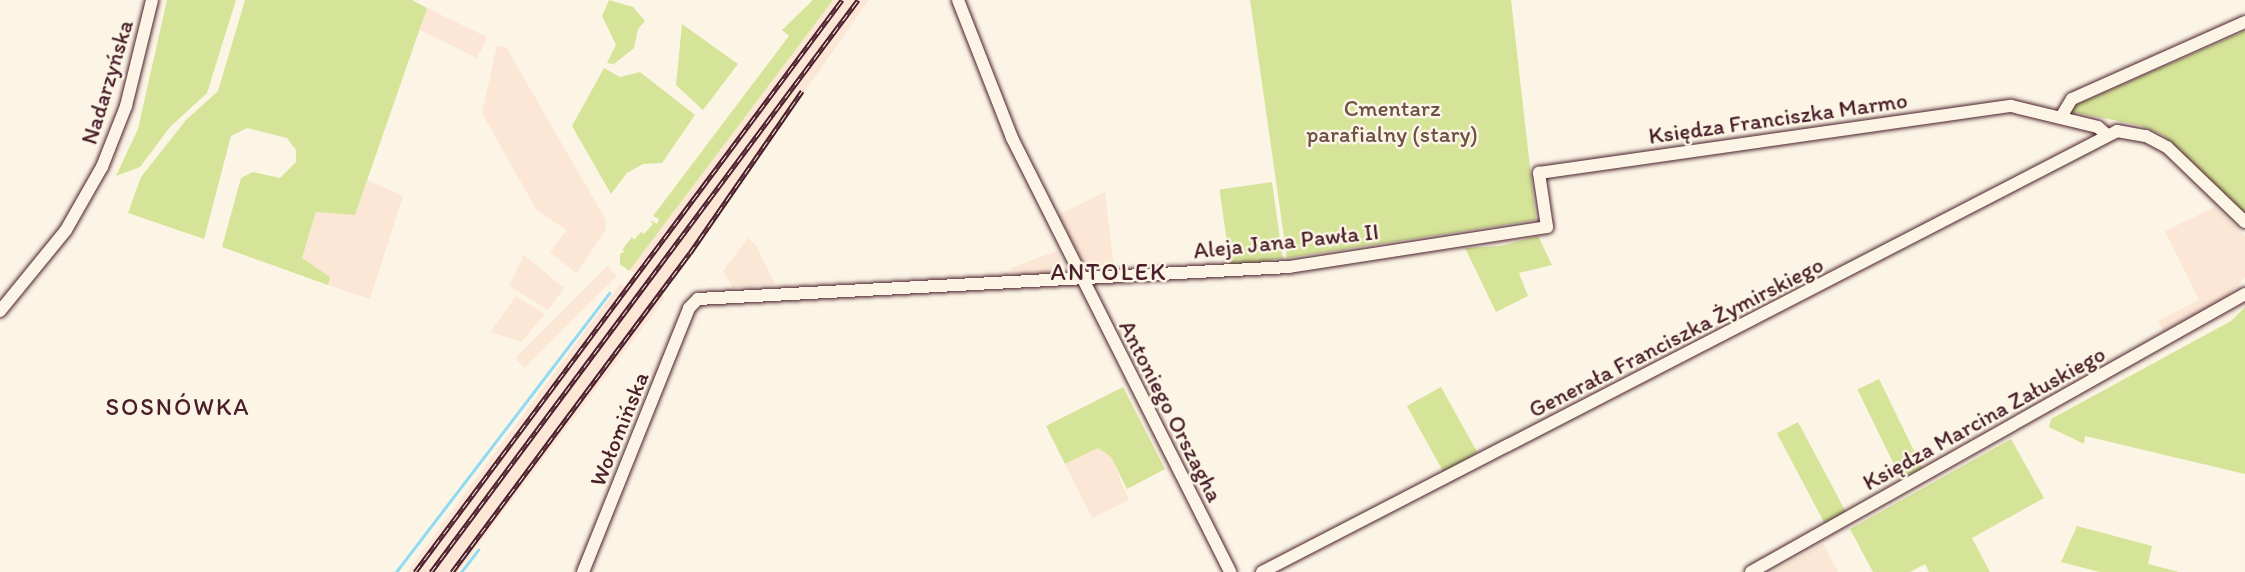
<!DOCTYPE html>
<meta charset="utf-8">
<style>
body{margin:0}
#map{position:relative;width:2245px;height:572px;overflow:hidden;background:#fcf5e5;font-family:Itim,sans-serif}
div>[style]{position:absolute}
.built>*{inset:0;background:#fce6d5;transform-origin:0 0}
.green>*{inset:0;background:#d5e498;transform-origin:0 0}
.stream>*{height:2.5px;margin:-1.25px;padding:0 1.25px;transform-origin:1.25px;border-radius:1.25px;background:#90daf2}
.roads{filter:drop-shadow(0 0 2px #4a1f2b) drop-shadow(0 0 2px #4a1f2b)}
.secondary>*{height:12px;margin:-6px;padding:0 6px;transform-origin:6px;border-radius:6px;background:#fcf5e5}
.rail>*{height:5px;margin-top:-2.5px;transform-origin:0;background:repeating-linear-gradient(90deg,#fcf5e5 0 8px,#4a1f2b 0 16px);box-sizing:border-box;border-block:2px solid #4a1f2b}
span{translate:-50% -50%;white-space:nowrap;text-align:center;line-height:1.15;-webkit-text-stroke:5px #fcf5e5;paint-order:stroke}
.street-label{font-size:23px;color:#4a1f2b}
.park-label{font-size:23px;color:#6d5046}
.neighbourhood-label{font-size:24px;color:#4a1f2b;letter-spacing:2px}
</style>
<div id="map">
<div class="built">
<div style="clip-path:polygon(833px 0,869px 0,661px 295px,665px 298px,458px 572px,407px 572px,620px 284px,625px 286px,634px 273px,630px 270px)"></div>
<div style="left:427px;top:8px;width:67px;height:23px;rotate:26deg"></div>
<div style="clip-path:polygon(497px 46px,506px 47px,606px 220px,605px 231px,576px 273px,550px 252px,567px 230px,537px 211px,482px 113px)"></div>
<div style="clip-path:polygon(367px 180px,403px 196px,370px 299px,328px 285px,330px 277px,302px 258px,317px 211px,355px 215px)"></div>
<div style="clip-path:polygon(1105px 192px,1114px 268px,1086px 269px,1058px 215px)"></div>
<div style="clip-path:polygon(2215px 207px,2245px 236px,2245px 277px,2223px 300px,2164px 333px,2158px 321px,2199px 300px,2165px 231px)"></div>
<div style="clip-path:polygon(748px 238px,755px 244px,775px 284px,733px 288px,723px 271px)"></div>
<div style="left:1057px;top:251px;width:20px;height:49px;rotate:70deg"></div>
<div style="clip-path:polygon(524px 255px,564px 288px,548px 310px,509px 286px)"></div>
<div style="left:607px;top:266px;width:14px;height:130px;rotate:45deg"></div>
<div style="clip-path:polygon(516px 296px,545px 314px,521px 342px,490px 332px)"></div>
<div style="clip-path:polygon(1098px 448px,1111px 457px,1129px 500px,1092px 518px,1065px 464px)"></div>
<div style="clip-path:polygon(1823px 544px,1838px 572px,1772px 572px)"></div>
</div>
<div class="green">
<div style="clip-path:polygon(167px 0,236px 0,207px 93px,170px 127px,140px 167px,116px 176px,138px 129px)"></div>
<div style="clip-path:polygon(245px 0,412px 0,427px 8px,355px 215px,316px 212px,302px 258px,330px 277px,328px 285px,222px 247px,241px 178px,253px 172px,280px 178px,296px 162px,296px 150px,287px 138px,247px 128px,231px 136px,204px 239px,128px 213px,141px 177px,186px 120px,218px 91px)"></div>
<div style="clip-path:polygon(609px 0,633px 7px,645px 21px,638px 29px,634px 48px,614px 64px,607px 63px,616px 45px,602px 16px)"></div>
<div style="clip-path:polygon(813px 0,833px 0,629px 271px,620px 264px,620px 254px,625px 251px,622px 250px,632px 237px,634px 240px,641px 232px,644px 234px,653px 224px,650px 220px,657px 224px,659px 219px,653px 216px,789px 36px,782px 30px)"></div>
<div style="clip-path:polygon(1250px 0,1511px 0,1536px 220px,1287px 258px)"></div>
<div style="clip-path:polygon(682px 24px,738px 64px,703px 110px,676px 85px)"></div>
<div style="clip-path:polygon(2245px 31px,2245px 214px,2163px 135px,2139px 125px,2072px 112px,2071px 107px)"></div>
<div style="clip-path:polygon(604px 68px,620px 77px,640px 72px,695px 115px,662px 163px,643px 164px,627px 173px,611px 194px,572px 126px)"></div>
<div style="left:1272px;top:182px;width:77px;height:53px;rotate:82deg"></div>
<div style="clip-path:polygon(1538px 236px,1552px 265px,1519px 273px,1528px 296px,1496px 312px,1465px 248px,1501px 246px)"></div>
<div style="clip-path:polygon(2245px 307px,2245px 474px,2085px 436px,2084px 444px,2049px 427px,2051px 419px,2231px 321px)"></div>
<div style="left:1879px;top:379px;width:99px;height:24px;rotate:64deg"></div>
<div style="clip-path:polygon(1123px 387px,1165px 469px,1127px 489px,1111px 457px,1098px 448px,1065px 464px,1046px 426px)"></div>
<div style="left:1441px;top:387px;width:75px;height:39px;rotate:61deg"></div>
<div style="left:1798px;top:422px;width:102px;height:24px;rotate:62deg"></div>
<div style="clip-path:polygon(2011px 439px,2044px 498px,1972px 538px,1990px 572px,1929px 572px,1925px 564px,1910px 572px,1873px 572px,1850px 529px)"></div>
<div style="clip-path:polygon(2077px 526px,2152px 546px,2148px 564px,2179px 572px,2100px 572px,2061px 562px)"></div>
</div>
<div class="stream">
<div style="left:396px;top:572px;width:351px;rotate:-52.6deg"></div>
<div style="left:461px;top:572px;width:28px;rotate:-52deg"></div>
</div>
<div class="roads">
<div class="secondary">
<div style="left:958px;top:0;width:148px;rotate:68.6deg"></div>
<div style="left:1012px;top:138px;width:486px;rotate:63.3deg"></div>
<div style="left:2061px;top:117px;width:21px;rotate:-59deg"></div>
<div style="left:2072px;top:99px;width:189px;rotate:-24deg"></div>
<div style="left:0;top:311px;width:104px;rotate:-50.8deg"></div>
<div style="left:66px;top:230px;width:73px;rotate:-60.3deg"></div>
<div style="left:102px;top:167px;width:66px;rotate:-68.5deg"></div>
<div style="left:126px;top:106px;width:109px;rotate:-76.2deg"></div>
<div style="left:583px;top:572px;width:284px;rotate:-68.1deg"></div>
<div style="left:689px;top:308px;width:13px;rotate:-45deg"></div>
<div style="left:698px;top:299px;width:592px;rotate:-3.1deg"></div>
<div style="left:1289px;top:267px;width:261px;rotate:-8.8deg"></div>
<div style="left:1547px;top:227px;width:55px;rotate:-98.4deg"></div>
<div style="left:1539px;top:173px;width:477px;rotate:-8.1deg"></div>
<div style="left:2011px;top:106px;width:89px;rotate:13.6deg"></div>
<div style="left:2098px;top:127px;width:12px;rotate:42deg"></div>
<div style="left:1262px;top:572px;width:962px;rotate:-27.28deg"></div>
<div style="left:2117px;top:131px;width:29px;rotate:10deg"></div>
<div style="left:2146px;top:136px;width:24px;rotate:28deg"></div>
<div style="left:2167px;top:147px;width:108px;rotate:43.9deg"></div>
<div style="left:1751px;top:572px;width:567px;rotate:-29.37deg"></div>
</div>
</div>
<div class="rail">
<div style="left:415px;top:572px;width:714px;rotate:-53.26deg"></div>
<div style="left:431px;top:572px;width:714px;rotate:-53.26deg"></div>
<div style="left:452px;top:572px;width:398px;rotate:-53.3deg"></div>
<div style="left:690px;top:253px;width:197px;rotate:-55.3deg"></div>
</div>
<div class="street-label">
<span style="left:107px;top:82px;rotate:-73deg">Nadarzyńska</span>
<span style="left:1778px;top:118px;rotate:-8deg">Księdza Franciszka Marmo</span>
<span style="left:1286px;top:241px;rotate:-6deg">Aleja Jana Pawła II</span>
<span style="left:1676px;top:337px;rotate:-27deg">Generała Franciszka Żymirskiego</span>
<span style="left:1171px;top:411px;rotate:63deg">Antoniego Orszagha</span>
<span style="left:1984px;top:418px;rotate:-29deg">Księdza Marcina Załuskiego</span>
<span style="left:619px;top:429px;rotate:-68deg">Wołomińska</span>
</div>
<div class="park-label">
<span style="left:1392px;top:121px">Cmentarz<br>parafialny (stary)</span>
</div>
<div class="neighbourhood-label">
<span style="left:1109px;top:272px">ANTOLEK</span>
<span style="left:178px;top:407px">SOSNÓWKA</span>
</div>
</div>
